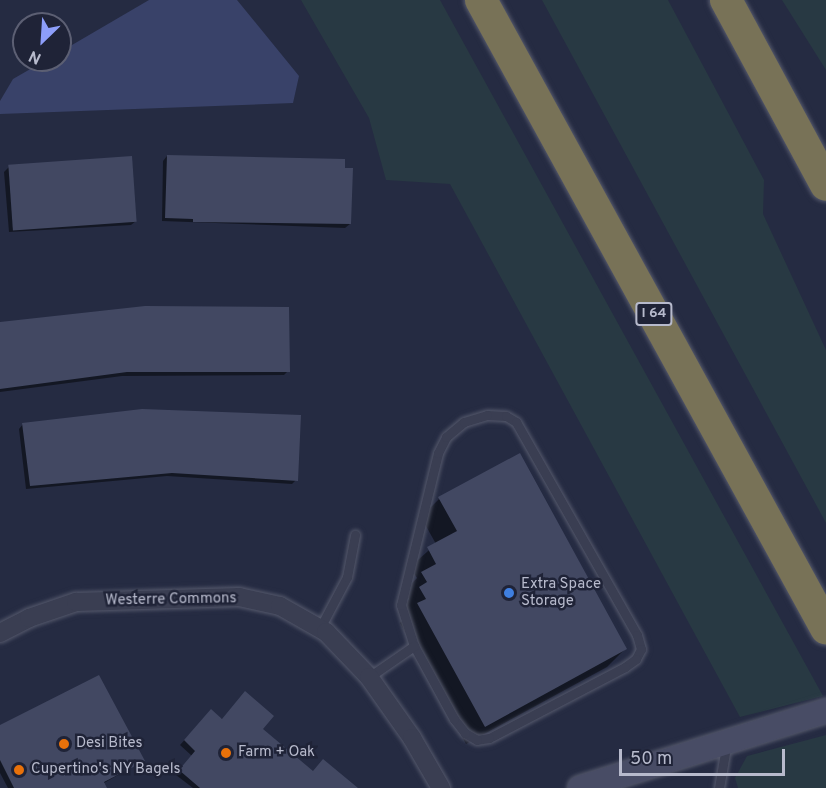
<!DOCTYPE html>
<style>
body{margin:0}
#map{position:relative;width:826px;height:788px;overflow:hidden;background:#252b42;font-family:Overpass,sans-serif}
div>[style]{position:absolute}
.green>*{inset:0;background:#283943}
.water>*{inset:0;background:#394269}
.shadow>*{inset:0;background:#0007}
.building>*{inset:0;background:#424862;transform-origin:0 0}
.roads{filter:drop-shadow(0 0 2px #55596c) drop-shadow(0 0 2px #55596c)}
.lane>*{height:9px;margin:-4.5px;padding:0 4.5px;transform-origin:4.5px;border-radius:4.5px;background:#3a3e52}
.street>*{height:18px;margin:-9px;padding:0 9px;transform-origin:9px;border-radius:9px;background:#3a3e52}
.secondary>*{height:24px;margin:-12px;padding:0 12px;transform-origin:12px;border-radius:12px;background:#484c65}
.highway>*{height:32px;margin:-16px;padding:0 16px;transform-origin:16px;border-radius:16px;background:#787257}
.dots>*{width:16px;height:16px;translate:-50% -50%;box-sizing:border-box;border:3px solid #1f2337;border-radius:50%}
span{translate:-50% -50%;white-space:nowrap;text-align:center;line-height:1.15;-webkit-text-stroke:5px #1f2337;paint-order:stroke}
.shield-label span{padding:2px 4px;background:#1f2337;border:2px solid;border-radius:4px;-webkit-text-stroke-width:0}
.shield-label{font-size:14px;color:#b7bacc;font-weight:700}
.poi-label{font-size:15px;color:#b7bacc}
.left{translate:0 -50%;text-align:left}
.street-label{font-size:15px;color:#b7bacc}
.north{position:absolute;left:12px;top:12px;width:60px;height:60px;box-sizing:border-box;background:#1f2337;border:2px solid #5c5f73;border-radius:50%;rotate:205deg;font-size:16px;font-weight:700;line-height:24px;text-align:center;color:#b7bacc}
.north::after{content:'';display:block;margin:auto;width:21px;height:27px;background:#8d9efa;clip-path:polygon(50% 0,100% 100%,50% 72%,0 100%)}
.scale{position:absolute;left:619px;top:749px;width:166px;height:27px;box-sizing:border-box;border:3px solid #b7bacc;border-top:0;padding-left:8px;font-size:18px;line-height:21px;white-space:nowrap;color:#b7bacc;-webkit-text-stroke:4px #1f2337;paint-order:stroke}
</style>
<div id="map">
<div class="green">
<div style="clip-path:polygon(301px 0,440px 0,823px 696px,740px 717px,450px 184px,386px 180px,369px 118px)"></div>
<div style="clip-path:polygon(542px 0,668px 0,764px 180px,763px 214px,826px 350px,826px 523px)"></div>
<div style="clip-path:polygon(782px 0,826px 0,826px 70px)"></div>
<div style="clip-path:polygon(826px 735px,826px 788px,738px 788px,735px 778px,747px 756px)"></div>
</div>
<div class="water">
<div style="clip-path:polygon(149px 0,237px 0,299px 76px,293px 103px,0 114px,0 101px,13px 79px,46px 60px,60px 60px,60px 52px)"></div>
</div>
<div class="shadow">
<div style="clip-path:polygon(167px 156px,350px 224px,345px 228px,162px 221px,163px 161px)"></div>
<div style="clip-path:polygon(9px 167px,136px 221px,131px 225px,9px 232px,4px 172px)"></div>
<div style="clip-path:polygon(0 324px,288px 371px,284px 375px,122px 376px,0 392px)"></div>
<div style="clip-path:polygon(23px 424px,296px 480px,292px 484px,167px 476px,26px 489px,19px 429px)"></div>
<div style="clip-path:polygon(439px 499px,625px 649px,607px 667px,466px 744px,400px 623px,407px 615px,402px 606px,409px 599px,404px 591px,417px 578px,410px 567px,436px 544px,421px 517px)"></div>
<div style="clip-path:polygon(207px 715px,261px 729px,313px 772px,356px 788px,193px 788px,176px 775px,192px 756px,180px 745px)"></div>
<div style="clip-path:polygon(0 727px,143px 761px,95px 788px,8px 788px,0 773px)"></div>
</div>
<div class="building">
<div style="clip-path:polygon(167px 155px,345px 159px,345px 168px,353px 168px,351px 224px,193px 222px,193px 219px,165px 218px)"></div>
<div style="left:132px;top:156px;width:66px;height:124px;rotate:86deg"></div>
<div style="clip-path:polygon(145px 306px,289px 307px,290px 372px,127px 372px,0 389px,0 322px)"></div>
<div style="clip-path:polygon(142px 409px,301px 415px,298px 481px,172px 473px,30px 486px,22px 423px)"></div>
<div style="clip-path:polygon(520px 453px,627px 649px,485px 727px,417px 603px,426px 599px,419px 587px,427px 582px,421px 572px,436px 564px,427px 547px,457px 531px,438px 497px)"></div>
<div style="clip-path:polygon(99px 675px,145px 761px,104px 782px,107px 788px,14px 788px,0 760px,0 725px)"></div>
<div style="clip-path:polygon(245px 691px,274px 716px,263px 729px,313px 771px,323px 759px,358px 788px,200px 788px,179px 770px,195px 751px,184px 740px,211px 709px,222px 719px)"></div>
</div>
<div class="roads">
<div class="lane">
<div style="left:487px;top:415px;width:19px;rotate:3deg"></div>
<div style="left:506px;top:416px;width:12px;rotate:31deg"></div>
<div style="left:516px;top:422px;width:245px;rotate:60.4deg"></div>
<div style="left:637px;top:635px;width:15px;rotate:74deg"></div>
<div style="left:641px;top:649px;width:11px;rotate:117deg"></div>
<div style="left:636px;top:659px;width:14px;rotate:144deg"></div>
<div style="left:625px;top:667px;width:153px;rotate:152.4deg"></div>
<div style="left:489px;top:738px;width:12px;rotate:171deg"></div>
<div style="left:477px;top:740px;width:14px;rotate:-150deg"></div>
<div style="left:465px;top:733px;width:18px;rotate:-128deg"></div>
<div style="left:454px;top:719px;width:83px;rotate:-118.7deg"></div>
<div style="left:414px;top:646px;width:43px;rotate:-107.6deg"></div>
<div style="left:401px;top:605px;width:156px;rotate:-76.3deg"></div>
<div style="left:438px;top:453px;width:18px;rotate:-63deg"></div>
<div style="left:446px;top:437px;width:23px;rotate:-40deg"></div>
<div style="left:464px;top:422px;width:24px;rotate:-17deg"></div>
<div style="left:320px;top:628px;width:58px;rotate:-62.1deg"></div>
<div style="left:347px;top:577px;width:43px;rotate:-79.2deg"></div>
<div style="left:369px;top:677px;width:55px;rotate:-34.6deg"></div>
<div style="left:719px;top:788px;width:42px;rotate:-80.3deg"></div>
</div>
<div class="street">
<div style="left:0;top:633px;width:33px;rotate:-27deg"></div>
<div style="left:29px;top:618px;width:50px;rotate:-18.8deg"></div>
<div style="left:76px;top:602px;width:163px;rotate:-1.8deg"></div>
<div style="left:239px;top:597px;width:42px;rotate:12.4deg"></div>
<div style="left:280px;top:606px;width:53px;rotate:29.5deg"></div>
<div style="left:326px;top:632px;width:62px;rotate:46.3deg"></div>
<div style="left:369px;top:677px;width:75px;rotate:54.8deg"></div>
<div style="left:412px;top:738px;width:58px;rotate:59.9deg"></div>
</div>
<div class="secondary">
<div style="left:580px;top:788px;width:258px;rotate:-17.4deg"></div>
</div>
<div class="highway">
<div style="left:481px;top:0;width:717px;rotate:61.22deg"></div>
<div style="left:726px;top:0;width:210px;rotate:61.6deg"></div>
</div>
</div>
<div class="dots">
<div style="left:509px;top:593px;background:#3f7fe0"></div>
<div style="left:64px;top:744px;background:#e8710a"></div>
<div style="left:226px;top:753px;background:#e8710a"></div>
<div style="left:19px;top:770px;background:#e8710a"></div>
</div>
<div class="shield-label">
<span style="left:654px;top:314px">I 64</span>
</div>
<div class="poi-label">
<span class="left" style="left:521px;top:593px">Extra Space<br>Storage</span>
<span class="left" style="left:76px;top:744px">Desi Bites</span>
<span class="left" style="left:238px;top:753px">Farm + Oak</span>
<span class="left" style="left:31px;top:770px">Cupertino's NY Bagels</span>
</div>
<div class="street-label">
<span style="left:171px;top:600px;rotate:-1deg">Westerre Commons</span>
</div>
<div class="north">N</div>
<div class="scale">50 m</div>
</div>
